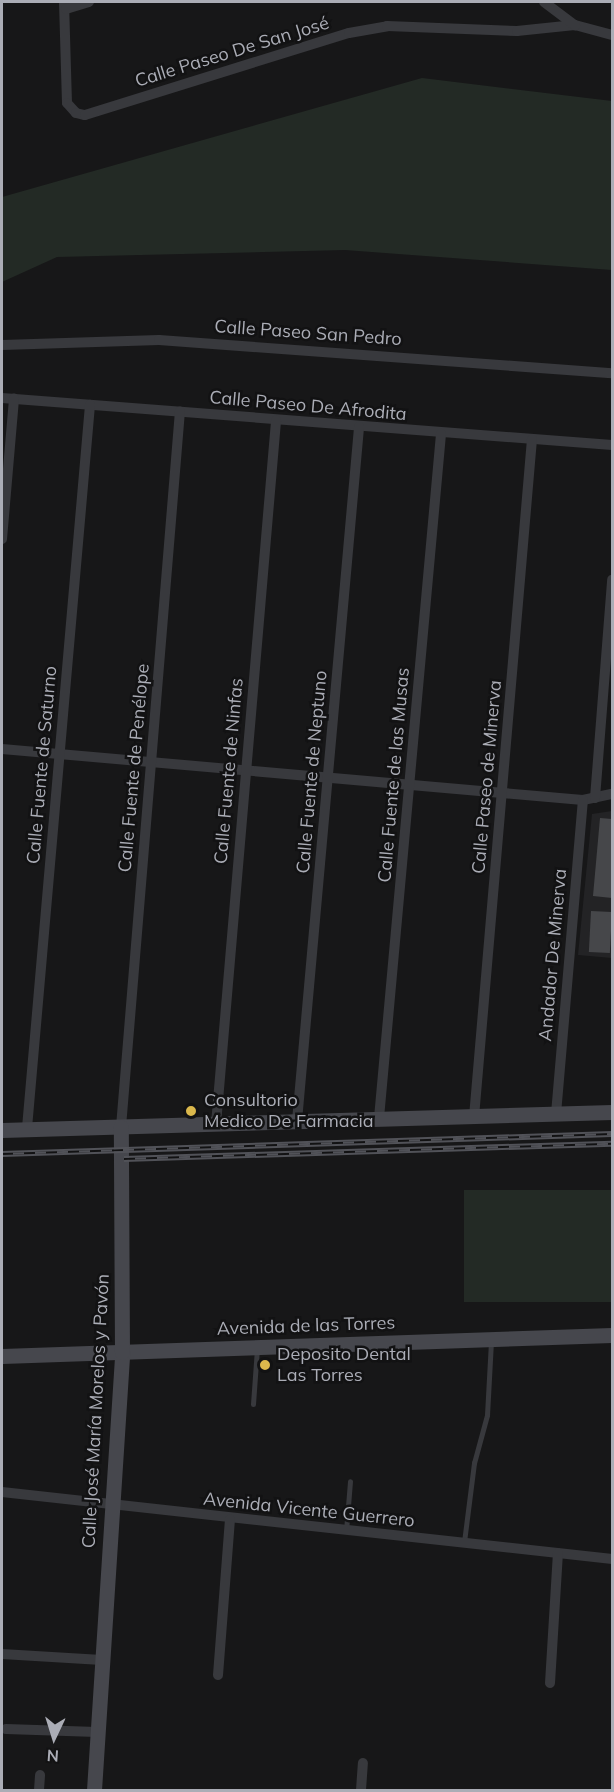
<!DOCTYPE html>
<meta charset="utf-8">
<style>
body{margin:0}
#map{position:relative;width:614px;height:1792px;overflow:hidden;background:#171718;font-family:Mulish,sans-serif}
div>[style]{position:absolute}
.built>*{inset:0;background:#232325}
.green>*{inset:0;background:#232a25;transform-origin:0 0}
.building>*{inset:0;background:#46474a;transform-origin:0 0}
.lane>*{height:5px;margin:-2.5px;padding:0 2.5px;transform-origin:2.5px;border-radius:2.5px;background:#38393d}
.street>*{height:10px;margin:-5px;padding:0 5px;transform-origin:5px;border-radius:5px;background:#38393d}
.secondary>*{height:15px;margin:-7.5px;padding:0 7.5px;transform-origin:7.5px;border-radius:7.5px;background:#46474d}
.rail>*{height:6px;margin-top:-3px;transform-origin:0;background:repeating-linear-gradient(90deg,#121213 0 11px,#515258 0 22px);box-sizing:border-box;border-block:2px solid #515258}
.dots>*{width:16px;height:16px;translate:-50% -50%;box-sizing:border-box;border:3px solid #121213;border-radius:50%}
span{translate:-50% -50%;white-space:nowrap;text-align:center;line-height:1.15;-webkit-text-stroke:5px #121213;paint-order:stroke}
.street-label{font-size:18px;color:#abadb6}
.poi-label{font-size:18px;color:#abadb6}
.left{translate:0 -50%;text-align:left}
.frame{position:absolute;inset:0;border:3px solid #abadb6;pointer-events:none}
.north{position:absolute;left:24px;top:1708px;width:60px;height:60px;-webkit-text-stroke:4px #121213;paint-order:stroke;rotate:184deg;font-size:16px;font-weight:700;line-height:24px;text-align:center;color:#abadb6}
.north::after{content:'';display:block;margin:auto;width:21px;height:27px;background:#abadb6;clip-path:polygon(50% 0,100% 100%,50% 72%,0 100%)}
</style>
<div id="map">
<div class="built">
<div style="clip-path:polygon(612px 811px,612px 958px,578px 955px,592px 814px)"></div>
</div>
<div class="green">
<div style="clip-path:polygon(422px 78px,612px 101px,612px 270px,345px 250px,57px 257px,2px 282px,2px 197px)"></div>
<div style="left:464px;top:1190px;width:148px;height:112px"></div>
</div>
<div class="building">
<div style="clip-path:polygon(600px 818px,612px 819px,612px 898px,593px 896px)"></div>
<div style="left:591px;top:911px;width:21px;height:41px;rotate:3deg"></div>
</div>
<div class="lane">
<div style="left:253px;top:1404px;width:56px;rotate:-85.9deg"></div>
<div style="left:346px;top:1531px;width:50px;rotate:-85.4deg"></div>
<div style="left:464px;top:1542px;width:80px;rotate:-82.8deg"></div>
<div style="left:474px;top:1463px;width:50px;rotate:-74.8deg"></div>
<div style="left:487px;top:1415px;width:74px;rotate:-86.9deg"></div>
</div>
<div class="street">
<div style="left:64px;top:2px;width:101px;rotate:88.3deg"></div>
<div style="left:67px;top:103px;width:13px;rotate:48deg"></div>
<div style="left:76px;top:113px;width:9px;rotate:13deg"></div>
<div style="left:85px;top:115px;width:276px;rotate:-17.3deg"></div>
<div style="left:349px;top:33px;width:39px;rotate:-10deg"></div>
<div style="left:387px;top:26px;width:130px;rotate:2.2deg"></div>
<div style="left:517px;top:31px;width:58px;rotate:-5.9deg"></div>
<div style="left:575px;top:25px;width:38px;rotate:15deg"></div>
<div style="left:544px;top:2px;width:39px;rotate:37deg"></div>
<div style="left:66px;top:9px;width:24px;rotate:-17deg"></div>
<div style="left:2px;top:345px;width:157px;rotate:-1.8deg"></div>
<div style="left:159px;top:340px;width:454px;rotate:4.2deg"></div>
<div style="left:2px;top:398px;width:612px;rotate:4.41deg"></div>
<div style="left:2px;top:539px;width:141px;rotate:-85.1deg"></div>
<div style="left:2px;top:749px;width:583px;rotate:5.02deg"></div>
<div style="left:583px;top:800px;width:30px;rotate:-12deg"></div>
<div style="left:595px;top:798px;width:219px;rotate:-85.5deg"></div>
<div style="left:556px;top:1114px;width:315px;rotate:-85.1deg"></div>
<div style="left:474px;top:1117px;width:680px;rotate:-85.11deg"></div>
<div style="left:379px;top:1118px;width:687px;rotate:-84.82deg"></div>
<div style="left:297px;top:1121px;width:697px;rotate:-84.89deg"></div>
<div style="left:216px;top:1124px;width:706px;rotate:-85.12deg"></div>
<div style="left:121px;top:1127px;width:718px;rotate:-85.29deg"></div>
<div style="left:27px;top:1128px;width:726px;rotate:-85.02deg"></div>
<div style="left:2px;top:1492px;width:614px;rotate:6.27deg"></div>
<div style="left:2px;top:1654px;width:100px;rotate:3.4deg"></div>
<div style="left:218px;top:1675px;width:156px;rotate:-85.6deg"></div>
<div style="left:550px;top:1683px;width:130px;rotate:-86.5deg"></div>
<div style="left:6px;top:1729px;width:91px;rotate:1.9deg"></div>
<div style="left:39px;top:1790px;width:15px;rotate:-86deg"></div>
<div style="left:361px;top:1790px;width:27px;rotate:-86deg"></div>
</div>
<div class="secondary">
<div style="left:2px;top:1130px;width:610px;rotate:-1.69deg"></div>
<div style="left:2px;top:1356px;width:610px;rotate:-1.97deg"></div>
<div style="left:94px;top:1790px;width:439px;rotate:-86.3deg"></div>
<div style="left:122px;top:1352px;width:225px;rotate:-90.3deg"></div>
</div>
<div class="rail">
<div style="left:2px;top:1154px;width:610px;rotate:-1.88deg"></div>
<div style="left:124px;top:1159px;width:488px;rotate:-1.8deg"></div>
</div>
<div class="dots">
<div style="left:191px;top:1111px;background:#dbb84c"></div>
<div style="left:265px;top:1365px;background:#dbb84c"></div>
</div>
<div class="street-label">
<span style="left:232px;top:52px;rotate:-17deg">Calle Paseo De San José</span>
<span style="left:308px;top:333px;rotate:4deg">Calle Paseo San Pedro</span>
<span style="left:308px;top:406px;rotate:5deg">Calle Paseo De Afrodita</span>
<span style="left:42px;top:765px;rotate:-85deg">Calle Fuente de Saturno</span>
<span style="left:134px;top:768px;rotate:-85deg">Calle Fuente de Penélope</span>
<span style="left:229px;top:771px;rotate:-85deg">Calle Fuente de Ninfas</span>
<span style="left:312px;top:772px;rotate:-85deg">Calle Fuente de Neptuno</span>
<span style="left:394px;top:775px;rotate:-85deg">Calle Fuente de las Musas</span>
<span style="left:487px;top:777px;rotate:-85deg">Calle Paseo de Minerva</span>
<span style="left:553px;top:955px;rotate:-85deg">Andador De Minerva</span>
<span style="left:306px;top:1326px;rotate:-2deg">Avenida de las Torres</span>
<span style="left:96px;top:1411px;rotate:-87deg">Calle José María Morelos y Pavón</span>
<span style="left:309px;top:1510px;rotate:6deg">Avenida Vicente Guerrero</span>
</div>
<div class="poi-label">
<span class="left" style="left:204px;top:1111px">Consultorio<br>Medico De Farmacia</span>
<span class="left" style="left:277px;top:1365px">Deposito Dental<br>Las Torres</span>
</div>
<div class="frame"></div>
<div class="north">N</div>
</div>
